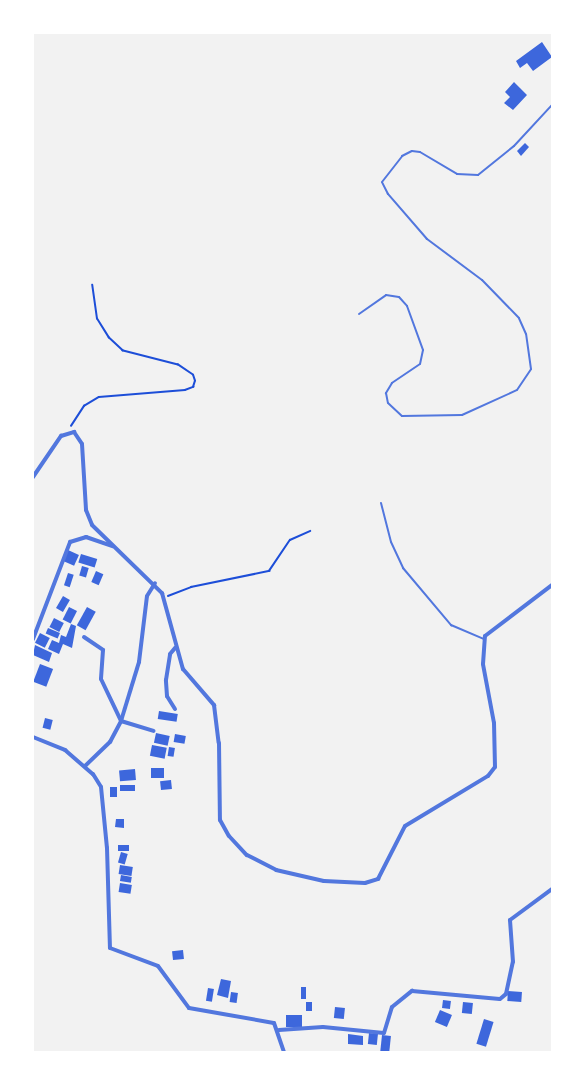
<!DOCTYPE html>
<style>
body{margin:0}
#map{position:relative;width:585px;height:1085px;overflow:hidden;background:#f2f2f2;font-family:Quicksand,sans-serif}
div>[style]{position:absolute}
.building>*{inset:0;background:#3d67dc;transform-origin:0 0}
.path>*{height:1.5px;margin:-0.75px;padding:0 0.75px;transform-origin:0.75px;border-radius:0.75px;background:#1d4ed8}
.service>*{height:2px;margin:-1px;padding:0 1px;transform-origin:1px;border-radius:1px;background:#5277de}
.minor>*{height:4px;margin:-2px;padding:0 2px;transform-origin:2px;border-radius:2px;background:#5277de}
span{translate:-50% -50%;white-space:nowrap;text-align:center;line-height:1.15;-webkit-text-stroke:6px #fff;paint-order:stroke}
.frame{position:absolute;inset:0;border:34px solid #fff;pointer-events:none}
</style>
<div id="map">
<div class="building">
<div style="clip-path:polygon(542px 42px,552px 57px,533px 71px,527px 63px,520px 68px,516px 61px)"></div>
<div style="clip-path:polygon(514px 82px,527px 95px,513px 110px,504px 103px,510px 97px,505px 92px)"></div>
<div style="clip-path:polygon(525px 143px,529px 147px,521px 156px,517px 151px)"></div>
<div style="left:68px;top:550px;width:12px;height:12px;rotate:24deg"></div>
<div style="left:81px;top:554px;width:17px;height:9px;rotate:17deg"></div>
<div style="left:82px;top:566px;width:7px;height:10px;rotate:16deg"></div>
<div style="left:96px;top:571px;width:8px;height:12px;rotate:23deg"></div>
<div style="left:68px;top:573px;width:6px;height:13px;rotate:18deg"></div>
<div style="left:63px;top:596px;width:8px;height:14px;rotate:30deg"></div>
<div style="left:69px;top:607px;width:9px;height:14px;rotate:27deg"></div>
<div style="left:87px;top:607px;width:10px;height:21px;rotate:29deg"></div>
<div style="left:54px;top:618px;width:11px;height:10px;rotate:27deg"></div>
<div style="clip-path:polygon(71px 624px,76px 626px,72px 648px,63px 644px,59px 654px,48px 649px,52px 640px,59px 643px,61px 635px,66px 637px)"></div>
<div style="left:48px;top:628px;width:13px;height:6px;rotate:23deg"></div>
<div style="left:40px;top:633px;width:11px;height:11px;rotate:27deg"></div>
<div style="clip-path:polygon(35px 645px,52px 653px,49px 662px,33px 655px)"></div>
<div style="left:40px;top:664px;width:14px;height:19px;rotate:21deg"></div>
<div style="left:159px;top:711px;width:19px;height:8px;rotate:9deg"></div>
<div style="left:45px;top:718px;width:8px;height:10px;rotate:14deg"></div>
<div style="left:156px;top:733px;width:14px;height:10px;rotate:12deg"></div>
<div style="left:175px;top:734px;width:11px;height:8px;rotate:10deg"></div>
<div style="left:152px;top:745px;width:15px;height:11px;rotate:11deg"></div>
<div style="left:169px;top:747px;width:6px;height:9px;rotate:9deg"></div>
<div style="left:164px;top:768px;width:10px;height:13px;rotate:90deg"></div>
<div style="left:135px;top:769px;width:11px;height:16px;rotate:85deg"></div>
<div style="left:171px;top:780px;width:9px;height:11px;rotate:84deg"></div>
<div style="left:120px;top:785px;width:15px;height:6px"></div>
<div style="left:110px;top:787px;width:7px;height:10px"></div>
<div style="clip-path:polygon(116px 819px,124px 819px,124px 828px,115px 827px)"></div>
<div style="left:118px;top:845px;width:11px;height:6px"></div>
<div style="left:121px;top:852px;width:7px;height:11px;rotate:16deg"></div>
<div style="left:120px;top:865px;width:13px;height:9px;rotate:9deg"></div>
<div style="left:121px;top:875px;width:11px;height:6px;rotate:10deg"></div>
<div style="left:120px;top:883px;width:12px;height:9px;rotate:9deg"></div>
<div style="left:183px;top:950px;width:9px;height:11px;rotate:84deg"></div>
<div style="clip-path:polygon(221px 979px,231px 981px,228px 998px,217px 995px)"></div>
<div style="left:301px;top:987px;width:5px;height:12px"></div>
<div style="left:208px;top:988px;width:6px;height:13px;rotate:9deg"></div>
<div style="left:508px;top:991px;width:14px;height:10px;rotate:4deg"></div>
<div style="left:231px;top:992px;width:7px;height:10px;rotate:8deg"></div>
<div style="left:443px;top:1000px;width:8px;height:8px;rotate:7deg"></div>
<div style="left:306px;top:1002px;width:6px;height:9px"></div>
<div style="left:463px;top:1002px;width:10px;height:11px;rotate:6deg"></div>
<div style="left:335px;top:1007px;width:10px;height:11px;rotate:6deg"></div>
<div style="left:440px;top:1010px;width:13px;height:13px;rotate:23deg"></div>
<div style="left:302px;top:1015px;width:12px;height:16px;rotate:90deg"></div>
<div style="left:484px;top:1019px;width:10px;height:26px;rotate:17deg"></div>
<div style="left:369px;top:1033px;width:9px;height:11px;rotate:6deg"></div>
<div style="clip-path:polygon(348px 1034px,363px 1036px,363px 1045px,348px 1044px)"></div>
<div style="left:382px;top:1035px;width:9px;height:16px;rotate:6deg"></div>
</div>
<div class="path">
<div style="left:71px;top:426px;width:24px;rotate:-57deg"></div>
<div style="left:84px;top:406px;width:17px;rotate:-31deg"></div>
<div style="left:99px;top:397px;width:86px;rotate:-4.7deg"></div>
<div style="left:185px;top:390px;width:9px;rotate:-21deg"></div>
<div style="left:193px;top:387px;width:6px;rotate:-72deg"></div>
<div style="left:195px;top:381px;width:6px;rotate:-108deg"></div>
<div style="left:193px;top:375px;width:18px;rotate:-146deg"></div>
<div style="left:178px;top:365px;width:57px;rotate:-165.7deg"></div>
<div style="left:123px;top:351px;width:19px;rotate:-137deg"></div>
<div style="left:109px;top:338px;width:22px;rotate:-122deg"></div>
<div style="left:97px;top:319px;width:34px;rotate:-98deg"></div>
<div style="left:168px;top:596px;width:25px;rotate:-21deg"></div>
<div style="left:191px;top:587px;width:80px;rotate:-11.6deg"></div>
<div style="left:269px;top:571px;width:37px;rotate:-56deg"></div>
<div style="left:290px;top:540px;width:22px;rotate:-24deg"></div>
</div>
<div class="service">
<div style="left:359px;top:314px;width:33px;rotate:-35deg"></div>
<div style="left:386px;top:295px;width:13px;rotate:9deg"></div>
<div style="left:399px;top:297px;width:12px;rotate:48deg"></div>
<div style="left:407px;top:306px;width:47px;rotate:70deg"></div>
<div style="left:423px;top:350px;width:14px;rotate:102deg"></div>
<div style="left:420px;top:364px;width:34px;rotate:146deg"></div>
<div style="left:392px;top:383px;width:12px;rotate:121deg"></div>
<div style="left:386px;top:393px;width:10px;rotate:79deg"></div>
<div style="left:388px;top:403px;width:19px;rotate:43deg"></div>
<div style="left:402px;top:416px;width:60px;rotate:-1deg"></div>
<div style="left:462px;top:415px;width:60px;rotate:-24.4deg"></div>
<div style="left:517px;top:390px;width:25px;rotate:-56deg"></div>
<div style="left:531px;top:369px;width:35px;rotate:-98deg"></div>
<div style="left:526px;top:334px;width:17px;rotate:-114deg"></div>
<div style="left:519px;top:318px;width:53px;rotate:-134.2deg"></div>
<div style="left:482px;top:280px;width:69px;rotate:-143.3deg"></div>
<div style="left:427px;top:239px;width:60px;rotate:-130.9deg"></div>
<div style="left:388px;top:194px;width:13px;rotate:-117deg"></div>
<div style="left:382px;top:182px;width:33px;rotate:-52deg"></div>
<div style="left:402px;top:156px;width:11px;rotate:-27deg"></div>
<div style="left:412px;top:151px;width:8px;rotate:7deg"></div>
<div style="left:420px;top:152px;width:43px;rotate:30.7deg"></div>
<div style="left:457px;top:174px;width:21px;rotate:3deg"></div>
<div style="left:478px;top:175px;width:46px;rotate:-38.9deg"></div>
<div style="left:514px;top:146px;width:56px;rotate:-47.2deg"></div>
<div style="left:381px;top:503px;width:40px;rotate:75.6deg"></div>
<div style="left:391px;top:542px;width:29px;rotate:65deg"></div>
<div style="left:403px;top:568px;width:75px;rotate:49.9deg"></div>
<div style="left:451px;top:625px;width:36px;rotate:23deg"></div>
</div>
<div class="minor">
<div style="left:33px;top:477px;width:50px;rotate:-55.7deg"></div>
<div style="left:61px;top:436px;width:14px;rotate:-17deg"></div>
<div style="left:74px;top:432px;width:14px;rotate:56deg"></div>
<div style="left:82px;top:444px;width:66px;rotate:86.5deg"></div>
<div style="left:86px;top:510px;width:16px;rotate:68deg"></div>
<div style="left:92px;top:525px;width:98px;rotate:44.2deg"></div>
<div style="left:162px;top:593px;width:79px;rotate:74.6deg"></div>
<div style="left:183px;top:669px;width:48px;rotate:49.3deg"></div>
<div style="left:214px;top:705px;width:38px;rotate:83deg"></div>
<div style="left:219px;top:743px;width:77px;rotate:89.3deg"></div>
<div style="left:220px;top:820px;width:18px;rotate:61deg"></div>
<div style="left:229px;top:836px;width:26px;rotate:47deg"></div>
<div style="left:247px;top:855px;width:33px;rotate:27deg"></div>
<div style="left:276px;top:870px;width:49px;rotate:12.9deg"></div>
<div style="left:324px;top:881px;width:41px;rotate:2.8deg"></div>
<div style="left:365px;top:883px;width:14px;rotate:-17deg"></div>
<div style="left:378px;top:879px;width:59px;rotate:-63deg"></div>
<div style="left:405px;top:826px;width:97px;rotate:-31.1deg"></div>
<div style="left:488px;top:776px;width:11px;rotate:-52deg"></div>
<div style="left:495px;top:767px;width:44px;rotate:-91.3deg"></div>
<div style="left:494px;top:723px;width:60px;rotate:-100.6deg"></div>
<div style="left:483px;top:664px;width:28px;rotate:-86deg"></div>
<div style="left:485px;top:636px;width:84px;rotate:-37.3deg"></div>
<div style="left:84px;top:637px;width:23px;rotate:34deg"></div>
<div style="left:103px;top:650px;width:29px;rotate:94deg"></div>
<div style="left:101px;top:679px;width:47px;rotate:64.5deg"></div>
<div style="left:121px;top:721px;width:34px;rotate:17deg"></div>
<div style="left:33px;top:639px;width:104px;rotate:-69.1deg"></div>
<div style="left:70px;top:542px;width:17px;rotate:-17deg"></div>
<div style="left:86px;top:537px;width:28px;rotate:19deg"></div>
<div style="left:175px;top:709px;width:15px;rotate:-122deg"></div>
<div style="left:167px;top:696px;width:16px;rotate:-94deg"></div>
<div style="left:166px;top:680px;width:26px;rotate:-81deg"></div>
<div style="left:170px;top:654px;width:8px;rotate:-50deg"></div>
<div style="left:33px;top:737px;width:35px;rotate:22deg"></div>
<div style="left:65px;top:750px;width:37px;rotate:41deg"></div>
<div style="left:93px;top:774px;width:15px;rotate:58deg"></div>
<div style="left:101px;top:787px;width:61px;rotate:84.4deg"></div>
<div style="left:107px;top:848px;width:100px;rotate:88.3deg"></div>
<div style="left:110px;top:948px;width:51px;rotate:20.6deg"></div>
<div style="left:158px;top:966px;width:52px;rotate:53.6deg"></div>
<div style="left:189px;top:1008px;width:86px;rotate:10deg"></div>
<div style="left:274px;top:1023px;width:31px;rotate:71deg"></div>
<div style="left:85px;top:766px;width:35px;rotate:-44deg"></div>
<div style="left:110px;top:742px;width:24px;rotate:-62deg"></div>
<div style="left:121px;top:721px;width:62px;rotate:-73deg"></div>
<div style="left:139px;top:662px;width:66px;rotate:-83.1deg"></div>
<div style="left:147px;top:596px;width:15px;rotate:-58deg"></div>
<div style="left:279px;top:1030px;width:44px;rotate:-3.9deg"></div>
<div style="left:323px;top:1027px;width:61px;rotate:5.6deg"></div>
<div style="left:384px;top:1033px;width:27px;rotate:-73deg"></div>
<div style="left:392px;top:1007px;width:26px;rotate:-39deg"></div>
<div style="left:412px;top:991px;width:88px;rotate:5.2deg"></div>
<div style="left:500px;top:999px;width:8px;rotate:-40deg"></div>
<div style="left:506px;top:994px;width:33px;rotate:-78deg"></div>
<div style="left:513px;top:962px;width:42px;rotate:-94.1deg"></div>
<div style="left:510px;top:920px;width:52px;rotate:-36.4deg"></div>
</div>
<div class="frame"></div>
</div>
